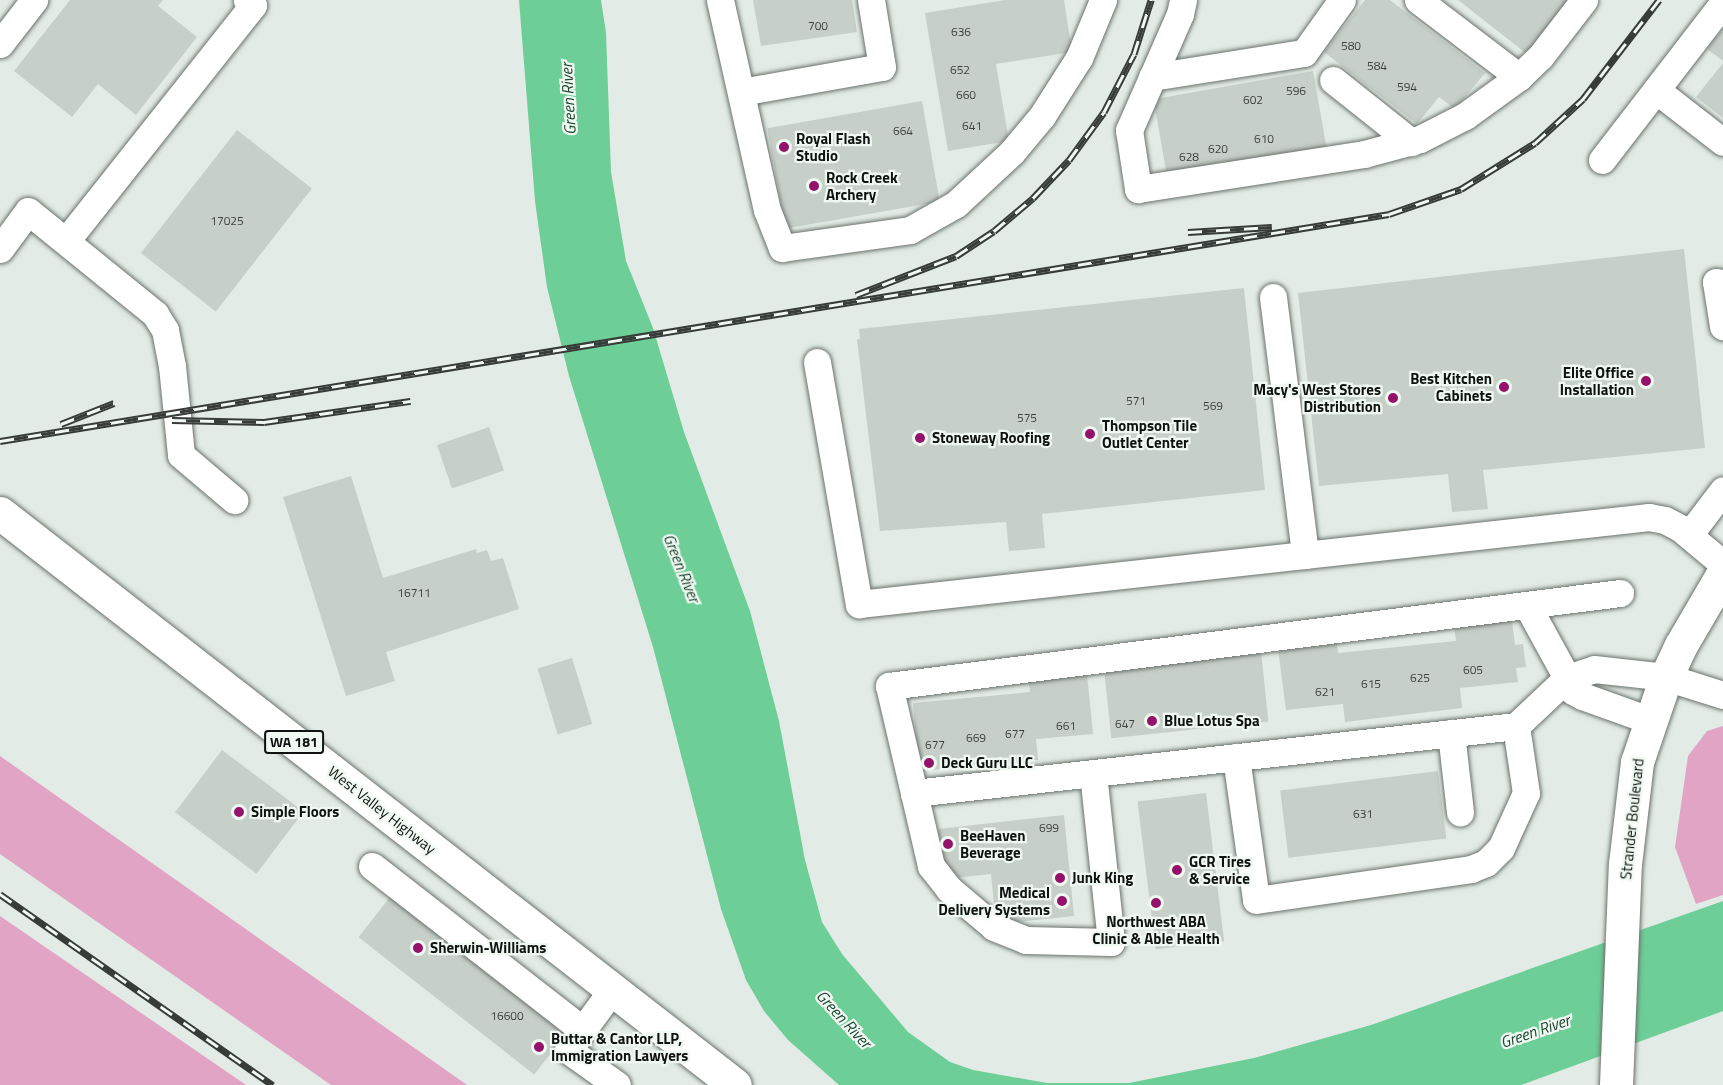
<!DOCTYPE html>
<style>
body{margin:0}
#map{position:relative;width:1723px;height:1085px;overflow:hidden;background:#e2ebe5;font-family:"Titillium Web",sans-serif}
div>[style]{position:absolute}
.green>*{inset:0;background:#e1a4c4}
.water>*{inset:0;background:#6dce97}
.building>*{inset:0;background:#c7cfc9;transform-origin:0 0}
.roads{filter:drop-shadow(0 0 2px #6b726d) drop-shadow(0 0 2px #6b726d)}
.minor>*{height:27px;margin:-13.5px;padding:0 13.5px;transform-origin:13.5px;border-radius:13.5px;background:#fff}
.major>*{height:33px;margin:-16.5px;padding:0 16.5px;transform-origin:16.5px;border-radius:16.5px;background:#fff}
.rail>*{height:7px;margin-top:-3.5px;transform-origin:0;background:repeating-linear-gradient(90deg,#f0f8f2 0 14px,#373b39 0 28px);box-sizing:border-box;border-block:2px solid #373b39}
.dots>*{width:16px;height:16px;translate:-50% -50%;box-sizing:border-box;border:3px solid #f0f8f2;border-radius:50%}
span{translate:-50% -50%;white-space:nowrap;text-align:center;line-height:1.15;-webkit-text-stroke:4.5px #f0f8f2;paint-order:stroke}
.number-label{font-size:12px;color:#3d413e}
.number-label span{-webkit-text-stroke-width:0}
.shield-label span{padding:2px 4px;background:#f0f8f2;border:2px solid;border-radius:4px;-webkit-text-stroke-width:0}
.shield-label{font-size:14px;color:#0f1210;font-weight:700}
.poi-label{font-size:15px;color:#0f1210;font-weight:700}
.left{translate:0 -50%;text-align:left}
.right{translate:-100% -50%;text-align:right}
.street-label{font-size:15px;color:#0f1210}
.water-label{font-size:16px;color:#1c452e;font-style:italic}
</style>
<div id="map">
<div class="green">
<div style="clip-path:polygon(1723px 726px,1723px 895px,1696px 904px,1675px 847px,1688px 756px,1707px 731px)"></div>
<div style="clip-path:polygon(0 756px,467px 1085px,331px 1085px,0 854px)"></div>
<div style="clip-path:polygon(0 916px,246px 1085px,0 1085px)"></div>
</div>
<div class="water">
<div style="clip-path:polygon(519px 0,601px 0,606px 33px,611px 172px,626px 261px,653px 328px,684px 432px,750px 611px,779px 721px,805px 860px,822px 922px,842px 954px,908px 1032px,950px 1062px,973px 1070px,1047px 1083px,1129px 1083px,1254px 1058px,1371px 1025px,1723px 901px,1723px 1011px,1521px 1085px,839px 1085px,788px 1040px,764px 1011px,746px 980px,721px 909px,653px 647px,569px 376px,547px 287px,535px 201px)"></div>
</div>
<div class="building">
<div style="clip-path:polygon(70px 0,163px 0,158px 6px,197px 37px,136px 115px,98px 84px,72px 117px,14px 71px)"></div>
<div style="clip-path:polygon(753px 0,852px 0,857px 32px,761px 46px)"></div>
<div style="clip-path:polygon(1005px 0,1064px 0,1072px 52px,996px 64px,1009px 141px,948px 151px,925px 13px)"></div>
<div style="clip-path:polygon(1365px 0,1390px 0,1485px 73px,1455px 109px,1439px 97px,1417px 124px,1324px 52px)"></div>
<div style="clip-path:polygon(1458px 0,1568px 0,1527px 54px)"></div>
<div style="clip-path:polygon(1723px 29px,1723px 61px,1707px 49px)"></div>
<div style="clip-path:polygon(1723px 63px,1723px 118px,1696px 97px)"></div>
<div style="left:1313px;top:71px;width:81px;height:162px;rotate:80deg"></div>
<div style="left:922px;top:101px;width:102px;height:157px;rotate:80deg"></div>
<div style="left:237px;top:130px;width:95px;height:156px;rotate:38deg"></div>
<div style="clip-path:polygon(1684px 249px,1705px 448px,1483px 470px,1488px 509px,1452px 512px,1448px 474px,1319px 486px,1298px 293px)"></div>
<div style="clip-path:polygon(1244px 288px,1265px 490px,1042px 514px,1045px 548px,1009px 551px,1006px 522px,880px 531px,857px 339px,860px 339px,859px 329px)"></div>
<div style="left:489px;top:427px;width:46px;height:55px;rotate:71deg"></div>
<div style="clip-path:polygon(351px 476px,383px 578px,476px 549px,477px 553px,487px 550px,491px 561px,503px 558px,519px 609px,386px 652px,395px 681px,346px 696px,283px 497px)"></div>
<div style="clip-path:polygon(1512px 621px,1515px 645px,1523px 644px,1526px 667px,1516px 668px,1518px 682px,1460px 688px,1462px 708px,1345px 722px,1343px 704px,1286px 710px,1278px 649px,1337px 643px,1338px 653px,1456px 641px,1454px 627px)"></div>
<div style="left:1261px;top:651px;width:71px;height:158px;rotate:84deg"></div>
<div style="left:572px;top:658px;width:69px;height:36px;rotate:73deg"></div>
<div style="clip-path:polygon(1087px 674px,1093px 734px,1036px 739px,1038px 760px,919px 771px,913px 703px,1030px 692px,1028px 679px)"></div>
<div style="left:222px;top:750px;width:102px;height:78px;rotate:37deg"></div>
<div style="left:1438px;top:771px;width:68px;height:159px;rotate:83deg"></div>
<div style="left:1206px;top:793px;width:149px;height:69px;rotate:83deg"></div>
<div style="clip-path:polygon(1064px 815px,1074px 916px,996px 924px,991px 874px,943px 879px,938px 829px)"></div>
<div style="left:393px;top:893px;width:223px;height:56px;rotate:38deg"></div>
</div>
<div class="roads">
<div class="minor">
<div style="left:720px;top:0;width:215px;rotate:77.4deg"></div>
<div style="left:767px;top:210px;width:41px;rotate:68.5deg"></div>
<div style="left:782px;top:248px;width:129px;rotate:-8deg"></div>
<div style="left:910px;top:230px;width:53px;rotate:-29.5deg"></div>
<div style="left:956px;top:204px;width:76px;rotate:-42.9deg"></div>
<div style="left:1012px;top:152px;width:47px;rotate:-50.2deg"></div>
<div style="left:1042px;top:116px;width:69px;rotate:-57.5deg"></div>
<div style="left:1079px;top:58px;width:63px;rotate:-67.5deg"></div>
<div style="left:1183px;top:0;width:14px;rotate:102deg"></div>
<div style="left:1180px;top:14px;width:127px;rotate:113.7deg"></div>
<div style="left:1129px;top:130px;width:60px;rotate:81.3deg"></div>
<div style="left:1138px;top:189px;width:229px;rotate:-8.8deg"></div>
<div style="left:1364px;top:154px;width:58px;rotate:-15deg"></div>
<div style="left:1420px;top:139px;width:51px;rotate:-27.1deg"></div>
<div style="left:1465px;top:116px;width:67px;rotate:-35.8deg"></div>
<div style="left:1519px;top:77px;width:29px;rotate:-44deg"></div>
<div style="left:1540px;top:57px;width:72px;rotate:-52.3deg"></div>
<div style="left:1418px;top:0;width:127px;rotate:37.3deg"></div>
<div style="left:0;top:44px;width:56px;rotate:-52.3deg"></div>
<div style="left:1152px;top:77px;width:154px;rotate:-9deg"></div>
<div style="left:1304px;top:53px;width:65px;rotate:-54.4deg"></div>
<div style="left:1333px;top:80px;width:100px;rotate:38.5deg"></div>
<div style="left:1656px;top:90px;width:85px;rotate:37.8deg"></div>
<div style="left:741px;top:92px;width:143px;rotate:-10.1deg"></div>
<div style="left:882px;top:67px;width:68px;rotate:-99.3deg"></div>
<div style="left:1602px;top:160px;width:198px;rotate:-52.4deg"></div>
<div style="left:66px;top:241px;width:301px;rotate:-51.6deg"></div>
<div style="left:253px;top:5px;width:8px;rotate:-140deg"></div>
<div style="left:0;top:249px;width:47px;rotate:-53.6deg"></div>
<div style="left:28px;top:211px;width:164px;rotate:39deg"></div>
<div style="left:155px;top:314px;width:19px;rotate:58deg"></div>
<div style="left:165px;top:330px;width:37px;rotate:79deg"></div>
<div style="left:172px;top:366px;width:89px;rotate:84.2deg"></div>
<div style="left:181px;top:455px;width:70px;rotate:40.3deg"></div>
<div style="left:1723px;top:283px;width:7px;rotate:-172deg"></div>
<div style="left:1716px;top:282px;width:45px;rotate:81deg"></div>
<div style="left:1273px;top:297px;width:260px;rotate:82.9deg"></div>
<div style="left:817px;top:362px;width:246px;rotate:80.2deg"></div>
<div style="left:859px;top:604px;width:795px;rotate:-6.28deg"></div>
<div style="left:1649px;top:517px;width:16px;rotate:11deg"></div>
<div style="left:1665px;top:520px;width:17px;rotate:28deg"></div>
<div style="left:1680px;top:528px;width:56px;rotate:39.9deg"></div>
<div style="left:1689px;top:535px;width:56px;rotate:-52.9deg"></div>
<div style="left:1649px;top:720px;width:71px;rotate:-160.3deg"></div>
<div style="left:1582px;top:696px;width:10px;rotate:-151deg"></div>
<div style="left:1573px;top:691px;width:14px;rotate:-115deg"></div>
<div style="left:1567px;top:678px;width:28px;rotate:-18deg"></div>
<div style="left:1594px;top:669px;width:72px;rotate:6.3deg"></div>
<div style="left:1666px;top:677px;width:60px;rotate:17.5deg"></div>
<div style="left:1451px;top:733px;width:80px;rotate:83.5deg"></div>
<div style="left:1236px;top:757px;width:144px;rotate:82deg"></div>
<div style="left:1256px;top:900px;width:217px;rotate:-8.2deg"></div>
<div style="left:1471px;top:869px;width:16px;rotate:-22deg"></div>
<div style="left:1486px;top:863px;width:21px;rotate:-45deg"></div>
<div style="left:1501px;top:848px;width:60px;rotate:-65.6deg"></div>
<div style="left:1526px;top:793px;width:68px;rotate:-98.5deg"></div>
<div style="left:1093px;top:773px;width:170px;rotate:83.9deg"></div>
<div style="left:1111px;top:942px;width:85px;rotate:-178.7deg"></div>
<div style="left:1026px;top:940px;width:35px;rotate:-158deg"></div>
<div style="left:994px;top:927px;width:59px;rotate:-139.8deg"></div>
<div style="left:949px;top:889px;width:29px;rotate:-128deg"></div>
<div style="left:931px;top:866px;width:185px;rotate:-103.1deg"></div>
<div style="left:889px;top:686px;width:737px;rotate:-7.25deg"></div>
<div style="left:914px;top:793px;width:606px;rotate:-6.35deg"></div>
<div style="left:1516px;top:726px;width:70px;rotate:-43.3deg"></div>
<div style="left:1567px;top:678px;width:83px;rotate:-118.7deg"></div>
<div style="left:372px;top:866px;width:267px;rotate:37.9deg"></div>
<div style="left:612px;top:990px;width:74px;rotate:126.3deg"></div>
<div style="left:568px;top:1050px;width:60px;rotate:35.5deg"></div>
</div>
<div class="major">
<div style="left:0;top:513px;width:931px;rotate:37.89deg"></div>
<div style="left:1616px;top:1085px;width:221px;rotate:-87.7deg"></div>
<div style="left:1625px;top:864px;width:103px;rotate:-83.3deg"></div>
<div style="left:1637px;top:762px;width:90px;rotate:-71.2deg"></div>
<div style="left:1666px;top:677px;width:35px;rotate:-65deg"></div>
<div style="left:1681px;top:645px;width:83px;rotate:-59.7deg"></div>
</div>
</div>
<div class="rail">
<div style="left:1188px;top:232px;width:84px;rotate:-3.4deg"></div>
<div style="left:856px;top:295px;width:107px;rotate:-21.3deg"></div>
<div style="left:956px;top:256px;width:45px;rotate:-33.3deg"></div>
<div style="left:994px;top:231px;width:51px;rotate:-40.2deg"></div>
<div style="left:1033px;top:198px;width:52px;rotate:-46.5deg"></div>
<div style="left:1069px;top:160px;width:59px;rotate:-53.9deg"></div>
<div style="left:1104px;top:112px;width:65px;rotate:-62.7deg"></div>
<div style="left:1134px;top:54px;width:57px;rotate:-72.5deg"></div>
<div style="left:172px;top:420px;width:92px;rotate:1.2deg"></div>
<div style="left:264px;top:422px;width:148px;rotate:-8.2deg"></div>
<div style="left:61px;top:424px;width:57px;rotate:-21.6deg"></div>
<div style="left:0;top:441px;width:1407px;rotate:-9.28deg"></div>
<div style="left:1389px;top:214px;width:76px;rotate:-19.1deg"></div>
<div style="left:1461px;top:189px;width:87px;rotate:-31.9deg"></div>
<div style="left:1535px;top:143px;width:65px;rotate:-42.5deg"></div>
<div style="left:1583px;top:99px;width:125px;rotate:-52.5deg"></div>
<div style="left:0;top:894px;width:333px;rotate:35deg"></div>
</div>
<div class="dots">
<div style="left:784px;top:147px;background:#95126a"></div>
<div style="left:814px;top:186px;background:#95126a"></div>
<div style="left:1646px;top:381px;background:#95126a"></div>
<div style="left:1504px;top:387px;background:#95126a"></div>
<div style="left:1393px;top:398px;background:#95126a"></div>
<div style="left:1090px;top:434px;background:#95126a"></div>
<div style="left:920px;top:438px;background:#95126a"></div>
<div style="left:1152px;top:721px;background:#95126a"></div>
<div style="left:929px;top:763px;background:#95126a"></div>
<div style="left:239px;top:812px;background:#95126a"></div>
<div style="left:948px;top:844px;background:#95126a"></div>
<div style="left:1177px;top:870px;background:#95126a"></div>
<div style="left:1060px;top:878px;background:#95126a"></div>
<div style="left:1062px;top:901px;background:#95126a"></div>
<div style="left:1156px;top:903px;background:#95126a"></div>
<div style="left:418px;top:948px;background:#95126a"></div>
<div style="left:539px;top:1047px;background:#95126a"></div>
</div>
<div class="number-label">
<span style="left:818px;top:26px">700</span>
<span style="left:961px;top:32px">636</span>
<span style="left:1351px;top:46px">580</span>
<span style="left:1377px;top:66px">584</span>
<span style="left:960px;top:70px">652</span>
<span style="left:1407px;top:87px">594</span>
<span style="left:1296px;top:91px">596</span>
<span style="left:966px;top:95px">660</span>
<span style="left:1253px;top:100px">602</span>
<span style="left:972px;top:126px">641</span>
<span style="left:903px;top:131px">664</span>
<span style="left:1264px;top:139px">610</span>
<span style="left:1218px;top:149px">620</span>
<span style="left:1189px;top:157px">628</span>
<span style="left:227px;top:221px">17025</span>
<span style="left:1136px;top:401px">571</span>
<span style="left:1213px;top:406px">569</span>
<span style="left:1027px;top:418px">575</span>
<span style="left:414px;top:593px">16711</span>
<span style="left:1473px;top:670px">605</span>
<span style="left:1420px;top:678px">625</span>
<span style="left:1371px;top:684px">615</span>
<span style="left:1325px;top:692px">621</span>
<span style="left:1125px;top:724px">647</span>
<span style="left:1066px;top:726px">661</span>
<span style="left:1015px;top:734px">677</span>
<span style="left:976px;top:738px">669</span>
<span style="left:935px;top:745px">677</span>
<span style="left:1363px;top:814px">631</span>
<span style="left:1049px;top:828px">699</span>
<span style="left:507px;top:1016px">16600</span>
</div>
<div class="shield-label">
<span style="left:294px;top:742px">WA 181</span>
</div>
<div class="poi-label">
<span class="left" style="left:796px;top:147px">Royal Flash<br>Studio</span>
<span class="left" style="left:826px;top:186px">Rock Creek<br>Archery</span>
<span class="right" style="left:1634px;top:381px">Elite Office<br>Installation</span>
<span class="right" style="left:1492px;top:387px">Best Kitchen<br>Cabinets</span>
<span class="right" style="left:1381px;top:398px">Macy's West Stores<br>Distribution</span>
<span class="left" style="left:1102px;top:434px">Thompson Tile<br>Outlet Center</span>
<span class="left" style="left:932px;top:438px">Stoneway Roofing</span>
<span class="left" style="left:1164px;top:721px">Blue Lotus Spa</span>
<span class="left" style="left:941px;top:763px">Deck Guru LLC</span>
<span class="left" style="left:251px;top:812px">Simple Floors</span>
<span class="left" style="left:960px;top:844px">BeeHaven<br>Beverage</span>
<span class="left" style="left:1189px;top:870px">GCR Tires<br>&amp; Service</span>
<span class="left" style="left:1072px;top:878px">Junk King</span>
<span class="right" style="left:1050px;top:901px">Medical<br>Delivery Systems</span>
<span style="left:1156px;top:930px">Northwest ABA<br>Clinic &amp; Able Health</span>
<span class="left" style="left:430px;top:948px">Sherwin-Williams</span>
<span class="left" style="left:551px;top:1047px">Buttar &amp; Cantor LLP,<br>Immigration Lawyers</span>
</div>
<div class="street-label">
<span style="left:382px;top:810px;rotate:38deg">West Valley Highway</span>
<span style="left:1632px;top:819px;rotate:-84deg">Strander Boulevard</span>
</div>
<div class="water-label">
<span style="left:568px;top:99px;rotate:-93deg">Green River</span>
<span style="left:682px;top:568px;rotate:68deg">Green River</span>
<span style="left:844px;top:1019px;rotate:47deg">Green River</span>
<span style="left:1535px;top:1031px;rotate:-19deg">Green River</span>
</div>
</div>
